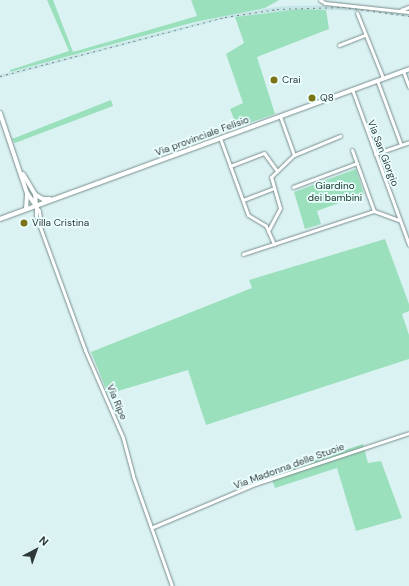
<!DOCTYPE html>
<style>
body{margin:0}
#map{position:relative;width:409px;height:586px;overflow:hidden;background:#dbf2f3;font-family:"DM Sans",sans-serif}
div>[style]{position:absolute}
.built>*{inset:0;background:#c6e5e6}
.green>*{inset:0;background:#9be0bc}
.roads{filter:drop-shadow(0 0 1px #798e8e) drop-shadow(0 0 1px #798e8e)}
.street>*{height:3px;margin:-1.5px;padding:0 1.5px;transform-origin:1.5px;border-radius:1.5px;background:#fff}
.secondary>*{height:4px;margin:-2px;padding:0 2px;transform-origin:2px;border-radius:2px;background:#fff}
.rail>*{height:1px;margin-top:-0.5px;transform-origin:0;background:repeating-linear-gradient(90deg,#768586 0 2px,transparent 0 6px)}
.dots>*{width:11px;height:11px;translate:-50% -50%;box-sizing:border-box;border:2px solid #ecffff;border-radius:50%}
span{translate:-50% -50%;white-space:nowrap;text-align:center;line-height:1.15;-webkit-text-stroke:3.5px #ecffff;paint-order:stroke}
.poi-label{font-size:10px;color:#2f3838}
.left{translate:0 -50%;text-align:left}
.street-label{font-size:10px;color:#2f3838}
.park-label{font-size:10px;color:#103021}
.north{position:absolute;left:16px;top:530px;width:40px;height:40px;-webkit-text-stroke:3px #ecffff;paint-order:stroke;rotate:41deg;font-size:11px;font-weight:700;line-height:16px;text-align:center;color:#2f3838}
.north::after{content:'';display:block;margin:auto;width:14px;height:18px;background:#2f3838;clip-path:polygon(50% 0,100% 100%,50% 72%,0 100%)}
</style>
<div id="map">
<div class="built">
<div style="clip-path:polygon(341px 5px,409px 13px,409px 17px,371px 11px,326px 10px,264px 13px,223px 19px,0 78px,0 75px,235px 13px,284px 6px)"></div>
</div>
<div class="green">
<div style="clip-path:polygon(47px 0,53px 0,73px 52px,197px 16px,191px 0,279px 0,265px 8px,195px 22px,10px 72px,10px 70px,69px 51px)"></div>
<div style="clip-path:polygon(300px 9px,326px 10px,329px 29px,257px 57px,275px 114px,237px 127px,230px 109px,243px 103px,226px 54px,244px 43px,235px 17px)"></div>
<div style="clip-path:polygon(111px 100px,113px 106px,15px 143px,12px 139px)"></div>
<div style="clip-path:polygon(356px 169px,364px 194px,317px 211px,321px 224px,305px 229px,294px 192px)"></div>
<div style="clip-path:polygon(385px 239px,409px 304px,409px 311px,402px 314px,409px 335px,409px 359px,206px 425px,188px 370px,108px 394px,91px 352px,252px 288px,249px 280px)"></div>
<div style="clip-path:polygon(363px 444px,368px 463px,381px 461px,402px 518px,356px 531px,337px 468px,275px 488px,270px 475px)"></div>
</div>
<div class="roads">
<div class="street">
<div style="left:320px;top:0;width:6px;rotate:31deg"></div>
<div style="left:325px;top:3px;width:84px;rotate:6.1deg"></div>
<div style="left:401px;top:10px;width:9px;rotate:-21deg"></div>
<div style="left:357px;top:13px;width:70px;rotate:68.2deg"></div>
<div style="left:339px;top:45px;width:28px;rotate:-21deg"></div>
<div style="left:403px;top:71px;width:17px;rotate:69deg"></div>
<div style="left:377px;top:80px;width:69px;rotate:69.7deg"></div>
<div style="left:352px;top:89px;width:166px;rotate:69.9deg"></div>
<div style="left:280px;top:116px;width:41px;rotate:70.3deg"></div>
<div style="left:220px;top:138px;width:82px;rotate:70deg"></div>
<div style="left:248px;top:215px;width:21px;rotate:31deg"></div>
<div style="left:266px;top:226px;width:20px;rotate:66deg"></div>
<div style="left:352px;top:150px;width:65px;rotate:70.2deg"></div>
<div style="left:375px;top:154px;width:36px;rotate:-19deg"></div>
<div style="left:230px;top:166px;width:36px;rotate:-21deg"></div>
<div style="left:264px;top:153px;width:22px;rotate:54deg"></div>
<div style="left:293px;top:187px;width:68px;rotate:-20.6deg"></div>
<div style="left:243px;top:200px;width:33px;rotate:-21deg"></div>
<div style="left:36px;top:206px;width:10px;rotate:90deg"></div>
<div style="left:36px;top:216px;width:143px;rotate:69.9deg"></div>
<div style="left:85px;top:350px;width:96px;rotate:66.6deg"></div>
<div style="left:123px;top:438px;width:39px;rotate:75deg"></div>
<div style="left:133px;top:476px;width:117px;rotate:70.5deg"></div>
<div style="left:36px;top:206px;width:6px;rotate:59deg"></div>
<div style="left:39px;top:211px;width:14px;rotate:82deg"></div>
<div style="left:268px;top:231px;width:26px;rotate:-62deg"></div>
<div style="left:280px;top:208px;width:32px;rotate:-106deg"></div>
<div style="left:271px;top:177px;width:32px;rotate:-44deg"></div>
<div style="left:294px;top:155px;width:50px;rotate:-22.4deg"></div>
<div style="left:243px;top:254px;width:138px;rotate:-18.2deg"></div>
<div style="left:374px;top:211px;width:27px;rotate:20deg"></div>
<div style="left:153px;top:527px;width:111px;rotate:-22.9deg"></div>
<div style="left:255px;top:484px;width:162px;rotate:-18.3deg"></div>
</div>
<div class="secondary">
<div style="left:0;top:113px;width:84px;rotate:71.4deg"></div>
<div style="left:27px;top:193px;width:16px;rotate:55deg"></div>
<div style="left:23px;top:174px;width:23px;rotate:59deg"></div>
<div style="left:35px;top:194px;width:12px;rotate:85deg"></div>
<div style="left:36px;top:195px;width:8px;rotate:30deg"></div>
<div style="left:43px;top:199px;width:7px"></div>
<div style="left:26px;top:209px;width:15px;rotate:-86deg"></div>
<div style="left:0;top:219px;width:436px;rotate:-20.1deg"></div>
</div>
</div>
<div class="rail">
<div style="left:0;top:76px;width:233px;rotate:-14.7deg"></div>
<div style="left:225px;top:17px;width:53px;rotate:-8.7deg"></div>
<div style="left:277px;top:9px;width:66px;rotate:-1.7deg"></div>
<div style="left:343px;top:7px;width:67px;rotate:7.8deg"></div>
</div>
<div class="dots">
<div style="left:274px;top:80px;background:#7b7417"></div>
<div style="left:312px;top:98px;background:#7b7417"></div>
<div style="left:24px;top:223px;background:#7b7417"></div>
</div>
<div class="poi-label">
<span class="left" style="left:282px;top:80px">Crai</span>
<span class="left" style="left:320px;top:98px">Q8</span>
<span class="left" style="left:32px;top:223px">Villa Cristina</span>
</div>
<div class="street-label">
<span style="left:202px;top:136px;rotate:-20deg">Via provinciale Felisio</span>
<span style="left:383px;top:153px;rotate:69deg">Via San Giorgio</span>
<span style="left:117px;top:402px;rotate:67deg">Via Ripe</span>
<span style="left:289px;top:466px;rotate:-20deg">Via Madonna delle Stuoie</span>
</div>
<div class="park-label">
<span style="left:335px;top:191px">Giardino<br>dei bambini</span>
</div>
<div class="north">N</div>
</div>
